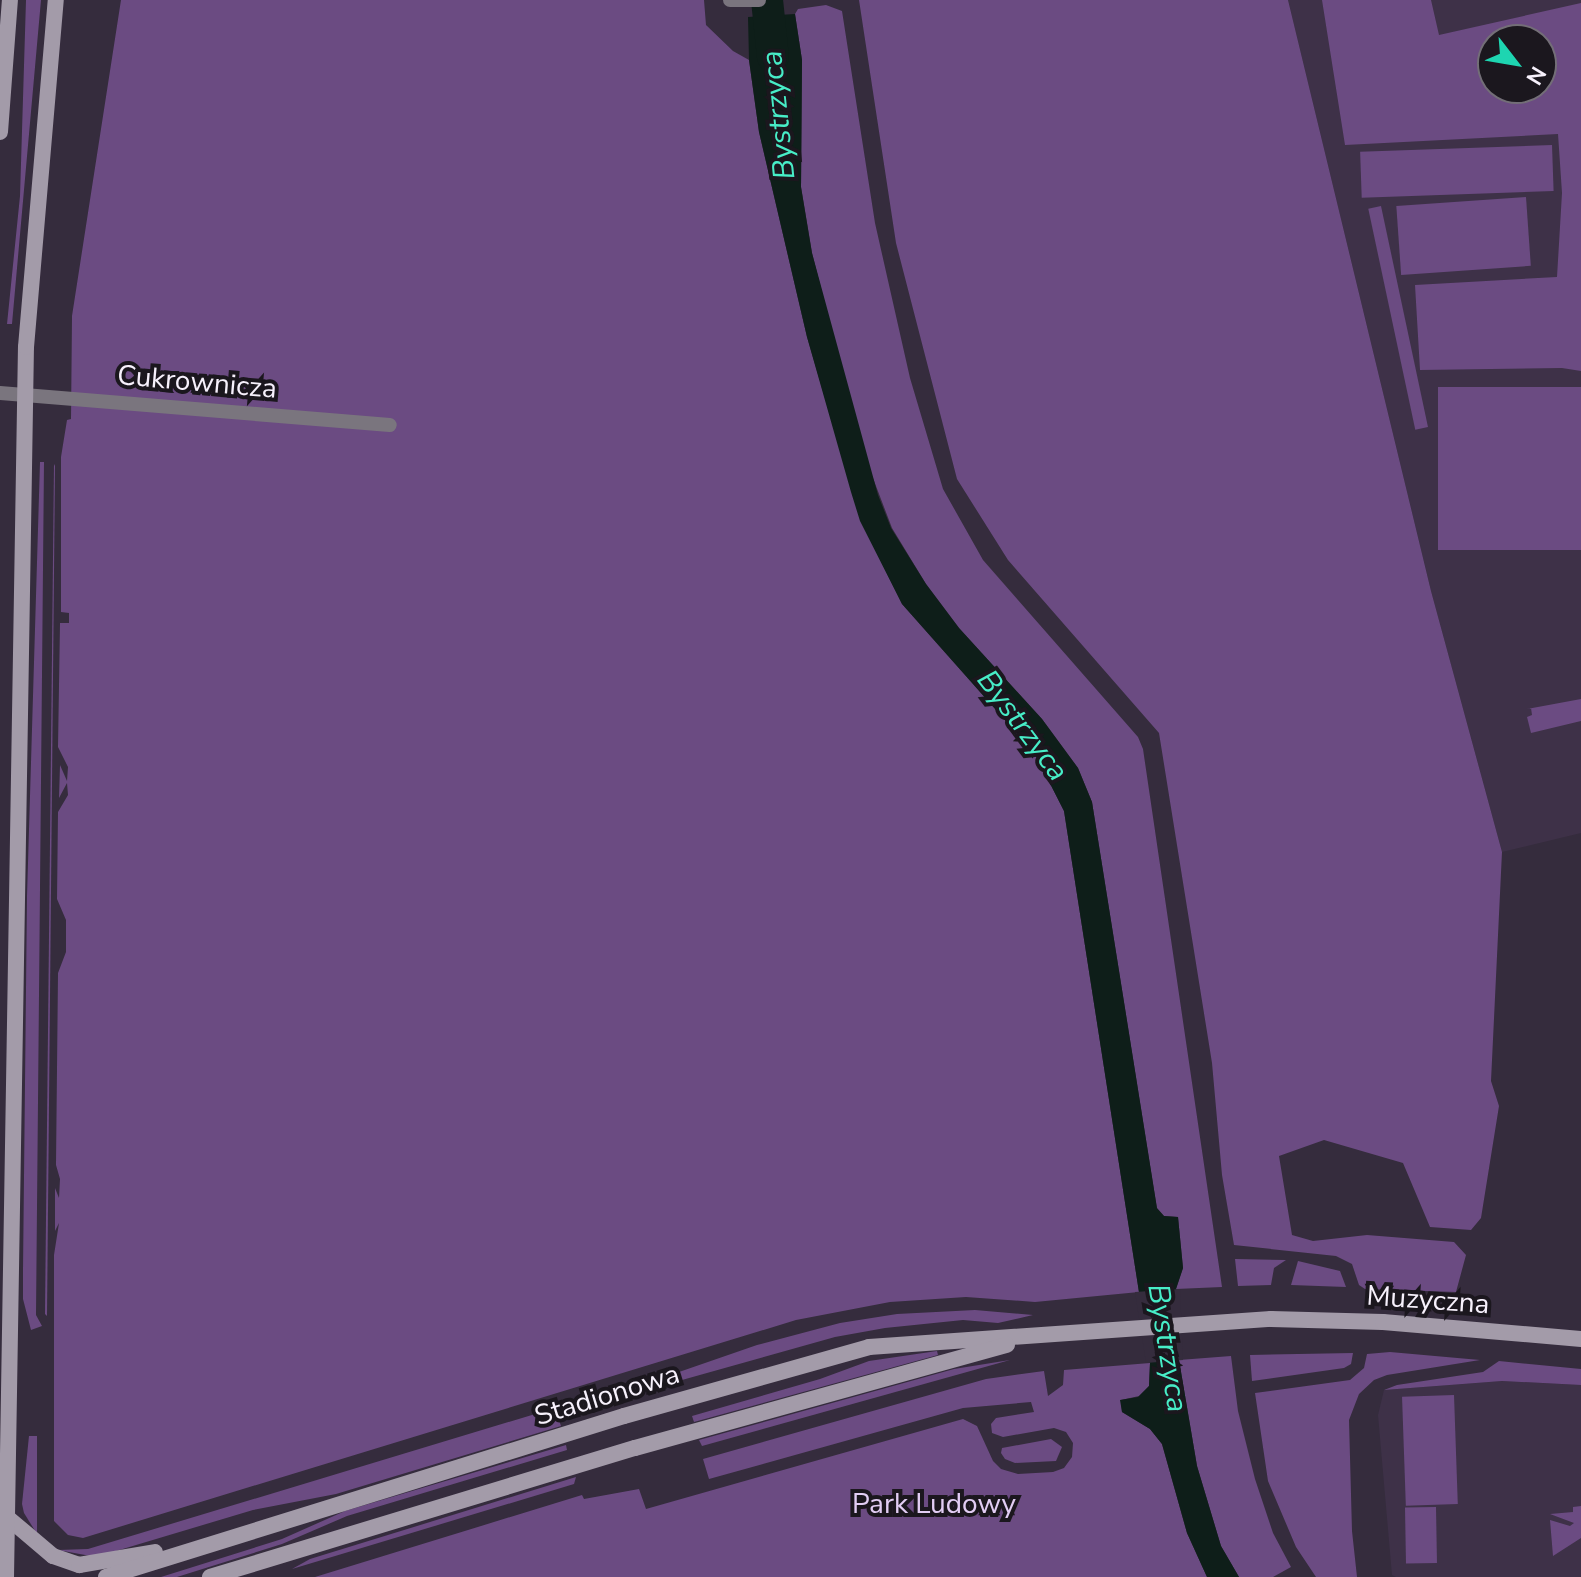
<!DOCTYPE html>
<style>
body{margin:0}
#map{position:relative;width:1581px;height:1577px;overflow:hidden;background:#352c3d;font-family:"Nunito Sans",sans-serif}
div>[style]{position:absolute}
.built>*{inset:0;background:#3e3148}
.green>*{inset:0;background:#6b4b82;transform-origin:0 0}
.water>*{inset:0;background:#0e1e19}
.pier>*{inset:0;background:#352c3d}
.river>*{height:32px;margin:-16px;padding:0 16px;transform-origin:16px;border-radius:16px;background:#0e1e19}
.street>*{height:14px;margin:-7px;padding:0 7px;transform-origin:7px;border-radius:7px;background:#7a757e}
.secondary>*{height:16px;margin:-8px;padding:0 8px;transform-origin:8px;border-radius:8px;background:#a39ba9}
span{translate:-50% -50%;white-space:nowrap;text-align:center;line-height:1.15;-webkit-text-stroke:8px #1b171e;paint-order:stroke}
.street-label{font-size:28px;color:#f7f1fc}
.park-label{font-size:28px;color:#e2cdf4}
.water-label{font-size:30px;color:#47edc7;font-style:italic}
.north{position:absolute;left:1477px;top:24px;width:80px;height:80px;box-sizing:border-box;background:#1b171e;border:2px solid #736e77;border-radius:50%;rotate:121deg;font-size:22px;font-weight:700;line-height:32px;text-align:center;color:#f7f1fc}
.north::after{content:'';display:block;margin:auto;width:28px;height:36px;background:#1ed5b1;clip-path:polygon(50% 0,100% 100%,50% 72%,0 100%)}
</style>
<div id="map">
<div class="built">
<div style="clip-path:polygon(evenodd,1288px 0,1581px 0,1581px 833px,1502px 852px,1431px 591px,1288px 0,1493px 40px,1541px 40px,1541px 88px,1493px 88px,1493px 40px)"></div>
<div style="clip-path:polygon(1502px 1381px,1581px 1385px,1581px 1577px,1396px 1577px,1392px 1575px,1378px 1415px,1384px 1390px)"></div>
</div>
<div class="green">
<div style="clip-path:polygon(26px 0,41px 0,12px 324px,7px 324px,20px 196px)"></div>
<div style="clip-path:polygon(121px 0,704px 0,706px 25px,733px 51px,749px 60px,759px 132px,807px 337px,861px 521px,902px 604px,1035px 754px,1064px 811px,1139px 1292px,1035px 1302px,966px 1297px,890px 1302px,796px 1320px,83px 1538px,68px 1535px,54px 1521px,54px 1255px,59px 1223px,55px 1231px,55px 1188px,59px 1198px,60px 1179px,56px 1165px,58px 973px,66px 952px,66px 920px,57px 899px,58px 812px,68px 795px,67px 783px,59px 798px,60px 765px,67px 781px,68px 767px,58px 747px,60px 623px,69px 623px,69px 613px,61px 612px,61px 457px,67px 420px,71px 419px,72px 316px)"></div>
<div style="clip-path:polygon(859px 0,1288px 0,1431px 591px,1502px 852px,1491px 1081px,1499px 1106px,1481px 1218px,1471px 1230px,1430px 1227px,1403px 1163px,1324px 1140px,1279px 1156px,1292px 1235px,1313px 1241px,1367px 1235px,1454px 1242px,1466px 1255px,1456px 1292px,1365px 1289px,1359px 1285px,1352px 1264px,1336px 1256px,1234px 1245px,1222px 1175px,1212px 1063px,1159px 733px,1008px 560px,957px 479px,896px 243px)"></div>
<div style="clip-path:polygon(evenodd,1322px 0,1431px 0,1439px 35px,1581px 3px,1581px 371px,1562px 368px,1420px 370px,1415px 285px,1557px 277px,1562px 193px,1558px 134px,1345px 145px,1322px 0,1493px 40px,1541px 40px,1541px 88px,1493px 88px,1493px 40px)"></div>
<div style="clip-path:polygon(826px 5px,842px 11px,875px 223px,910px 378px,943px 489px,983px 560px,1138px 737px,1143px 749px,1222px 1287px,1176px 1289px,1183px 1268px,1178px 1217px,1164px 1216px,1157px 1209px,1092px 802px,1078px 768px,1042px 719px,959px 628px,926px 584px,892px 528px,863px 452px,812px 253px,801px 187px,802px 60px,795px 14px,798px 9px)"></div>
<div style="left:1552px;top:145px;width:46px;height:192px;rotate:88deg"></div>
<div style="left:1526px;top:197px;width:69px;height:130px;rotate:86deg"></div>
<div style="left:1381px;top:206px;width:226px;height:13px;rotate:78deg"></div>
<div style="left:1581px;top:387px;width:163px;height:143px;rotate:90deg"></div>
<div style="clip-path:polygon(40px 462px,44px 462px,36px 1315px,42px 1326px,31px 1330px,23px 1299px,23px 1270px,27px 896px)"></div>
<div style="clip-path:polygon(54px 464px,55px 466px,47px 1316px,45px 1314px)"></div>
<div style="clip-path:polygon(1581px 699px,1581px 721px,1531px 733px,1527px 717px,1532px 715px,1531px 708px,1527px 709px)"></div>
<div style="clip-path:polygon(1235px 1259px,1286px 1260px,1274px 1268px,1271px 1285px,1238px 1286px)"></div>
<div style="clip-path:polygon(1298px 1261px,1340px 1271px,1346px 1287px,1291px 1285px)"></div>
<div style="clip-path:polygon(975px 1310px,1033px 1315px,998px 1323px,963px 1320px,885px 1328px,835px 1337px,682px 1380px,679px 1372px,757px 1345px,840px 1323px,897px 1314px)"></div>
<div style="clip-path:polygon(937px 1351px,938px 1355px,694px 1422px,692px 1416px,820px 1379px,869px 1361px)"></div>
<div style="clip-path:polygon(1390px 1352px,1480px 1360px,1387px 1375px,1374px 1380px,1359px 1394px,1349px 1420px,1352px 1531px,1357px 1577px,1316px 1577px,1296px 1547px,1268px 1481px,1255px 1393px,1350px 1380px,1364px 1368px,1367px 1354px)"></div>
<div style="clip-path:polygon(1353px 1353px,1351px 1364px,1344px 1368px,1252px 1381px,1250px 1355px)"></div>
<div style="clip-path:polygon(1231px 1356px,1238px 1411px,1255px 1479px,1273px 1533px,1291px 1567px,1273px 1577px,1239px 1577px,1221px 1546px,1197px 1466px,1179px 1360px)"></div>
<div style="clip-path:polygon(1010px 1360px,702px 1446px,699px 1440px,954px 1369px)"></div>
<div style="clip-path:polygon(1499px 1361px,1581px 1369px,1581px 1385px,1502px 1381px,1384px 1390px,1397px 1385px,1483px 1372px)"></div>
<div style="clip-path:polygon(1150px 1363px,1149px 1386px,1139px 1396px,1121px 1400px,1122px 1412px,1150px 1429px,1162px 1444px,1187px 1533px,1207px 1577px,315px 1577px,582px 1495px,584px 1499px,639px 1489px,646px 1509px,963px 1419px,977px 1426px,993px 1461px,1001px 1469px,1018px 1474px,1053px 1472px,1064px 1468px,1072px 1457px,1073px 1443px,1066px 1432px,1054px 1428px,1003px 1437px,992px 1433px,991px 1424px,996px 1418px,1034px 1412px,1031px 1402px,963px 1408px,709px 1479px,703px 1459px,986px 1379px,1044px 1371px,1048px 1396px,1063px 1385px,1064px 1370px)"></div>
<div style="left:1454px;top:1395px;width:109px;height:52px;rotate:88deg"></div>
<div style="clip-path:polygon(555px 1408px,561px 1426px,336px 1494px,253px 1510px,96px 1557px,58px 1550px,88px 1549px)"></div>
<div style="clip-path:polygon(29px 1436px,37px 1436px,37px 1534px,24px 1513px,22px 1504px)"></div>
<div style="clip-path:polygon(1051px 1439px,1062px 1447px,1056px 1461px,1015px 1463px,1005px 1459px,1001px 1453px,1002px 1448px)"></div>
<div style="clip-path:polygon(566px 1445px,567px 1450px,347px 1516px,282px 1544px,177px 1577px,161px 1577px,282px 1539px,345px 1511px)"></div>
<div style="clip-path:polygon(576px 1477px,574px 1484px,292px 1569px,310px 1559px)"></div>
<div style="clip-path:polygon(1581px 1506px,1581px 1538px,1553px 1556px,1550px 1520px,1570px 1526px,1574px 1523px,1550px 1514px,1573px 1512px,1573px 1507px)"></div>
<div style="left:1436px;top:1507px;width:56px;height:31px;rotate:89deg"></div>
</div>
<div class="water">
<div style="clip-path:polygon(795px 14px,802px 60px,801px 187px,812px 253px,878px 495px,891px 528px,926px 584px,959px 628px,1042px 719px,1078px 768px,1092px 802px,1157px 1208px,1164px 1216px,1178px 1217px,1183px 1268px,1176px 1289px,1179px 1360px,1197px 1466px,1221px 1546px,1239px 1577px,1207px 1577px,1187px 1533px,1162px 1444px,1150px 1429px,1122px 1412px,1120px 1400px,1138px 1397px,1149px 1386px,1150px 1363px,1064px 811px,1035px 754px,902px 604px,860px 521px,851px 492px,807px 337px,759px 132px,749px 60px,748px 17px)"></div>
</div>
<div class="pier">
<div style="clip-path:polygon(1180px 1289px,1183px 1360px,1146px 1363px,1135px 1292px)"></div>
</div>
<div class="river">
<div style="left:767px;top:0;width:57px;rotate:84deg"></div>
</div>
<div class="street">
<div style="left:730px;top:0;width:29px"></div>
<div style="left:0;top:393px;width:391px;rotate:4.7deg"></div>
</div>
<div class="secondary">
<div style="left:0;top:132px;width:132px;rotate:-85.7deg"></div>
<div style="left:8px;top:1518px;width:59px;rotate:40.2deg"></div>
<div style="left:53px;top:1556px;width:28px;rotate:19deg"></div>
<div style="left:79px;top:1565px;width:77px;rotate:-9.7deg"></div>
<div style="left:6px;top:1577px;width:1230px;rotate:-89.07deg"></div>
<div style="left:26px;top:347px;width:348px;rotate:-85.1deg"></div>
<div style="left:106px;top:1577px;width:542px;rotate:-17.27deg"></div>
<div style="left:624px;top:1416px;width:255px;rotate:-15.7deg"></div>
<div style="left:869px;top:1347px;width:403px;rotate:-4deg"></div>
<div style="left:1271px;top:1319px;width:112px;rotate:1.5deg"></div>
<div style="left:1383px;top:1322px;width:199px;rotate:4.9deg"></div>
<div style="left:210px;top:1577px;width:444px;rotate:-16.9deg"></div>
<div style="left:635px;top:1448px;width:386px;rotate:-15.5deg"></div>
</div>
<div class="street-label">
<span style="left:197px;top:382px;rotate:5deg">Cukrownicza</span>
<span style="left:1428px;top:1300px;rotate:4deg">Muzyczna</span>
<span style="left:607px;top:1395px;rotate:-17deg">Stadionowa</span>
</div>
<div class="park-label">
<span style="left:934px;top:1504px">Park Ludowy</span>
</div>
<div class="water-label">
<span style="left:779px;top:115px;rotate:-96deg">Bystrzyca</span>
<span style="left:1022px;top:726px;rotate:53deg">Bystrzyca</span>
<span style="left:1167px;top:1348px;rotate:81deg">Bystrzyca</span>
</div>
<div class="north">N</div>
</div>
